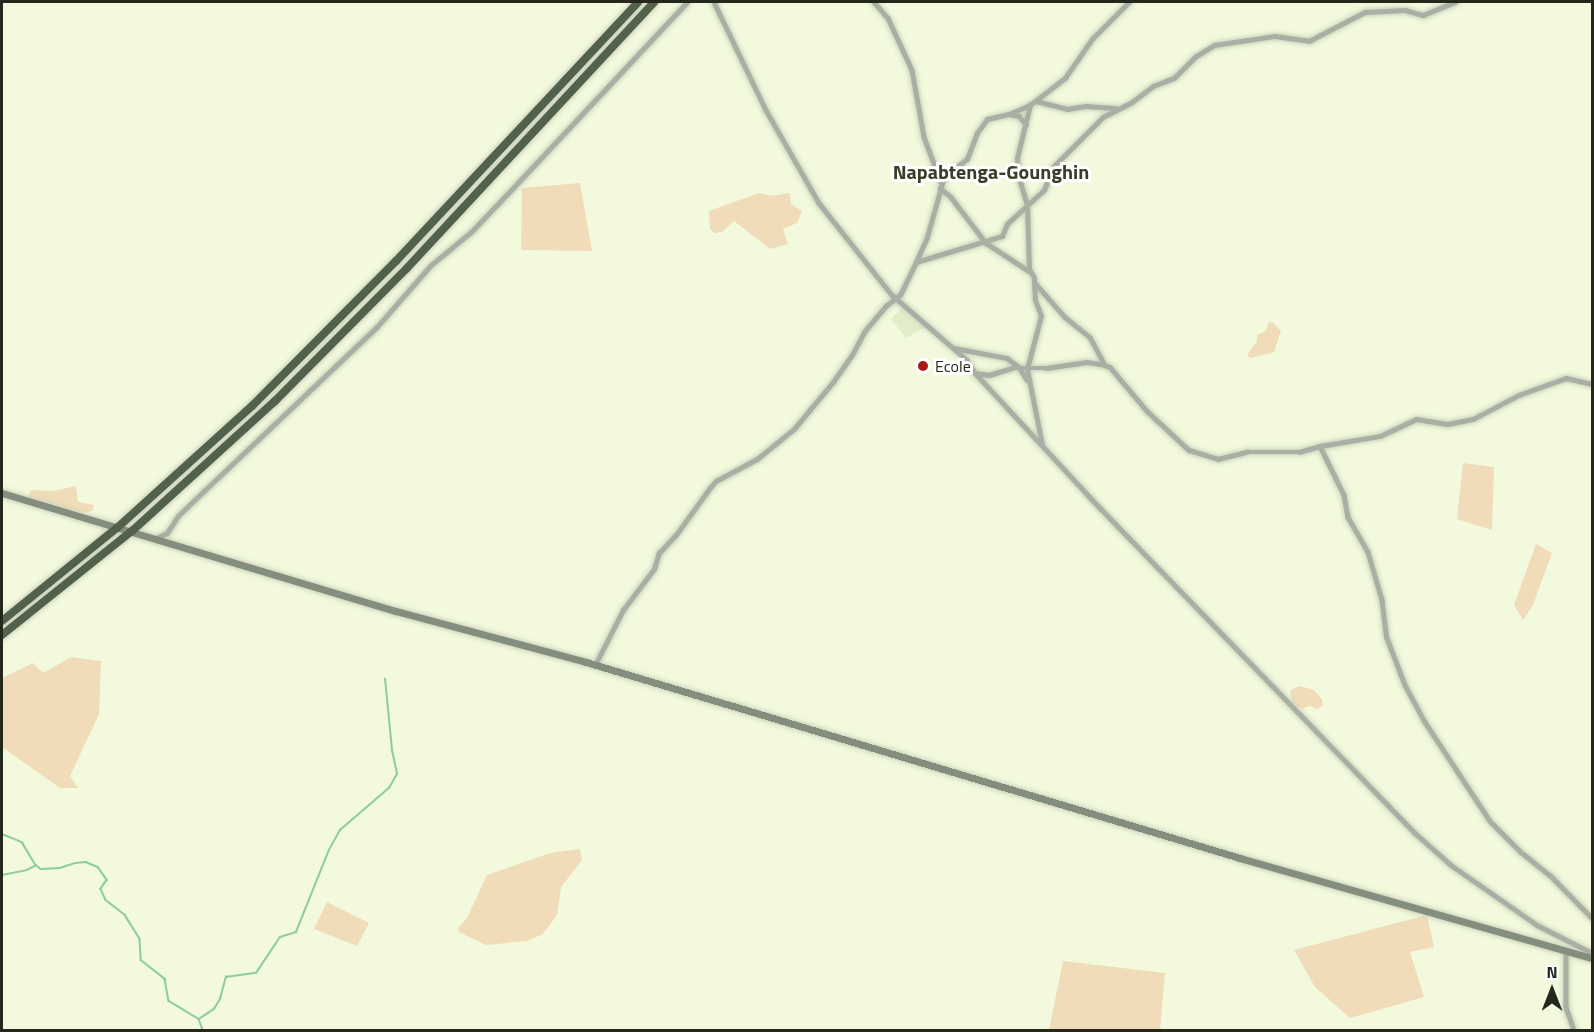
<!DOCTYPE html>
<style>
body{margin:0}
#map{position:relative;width:1594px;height:1032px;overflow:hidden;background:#f2f9dd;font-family:"Titillium Web",sans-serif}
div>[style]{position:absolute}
.built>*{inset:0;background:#e4edca}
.green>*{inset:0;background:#f0dcb8}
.stream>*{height:1.5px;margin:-0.75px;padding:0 0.75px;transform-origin:0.75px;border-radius:0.75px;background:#8dcba3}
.roads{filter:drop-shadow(0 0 2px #cdd3ba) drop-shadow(0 0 2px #cdd3ba)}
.street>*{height:4.5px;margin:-2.25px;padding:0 2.25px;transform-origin:2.25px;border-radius:2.25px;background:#a8afa5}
.secondary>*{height:7px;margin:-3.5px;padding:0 3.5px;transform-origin:3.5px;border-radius:3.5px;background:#838e7f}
.highway>*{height:8px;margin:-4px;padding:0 4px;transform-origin:4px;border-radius:4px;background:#52614c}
.dots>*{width:16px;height:16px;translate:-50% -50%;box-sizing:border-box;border:3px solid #fff;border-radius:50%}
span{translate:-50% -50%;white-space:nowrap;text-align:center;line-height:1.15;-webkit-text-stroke:6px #fff;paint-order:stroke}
.poi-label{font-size:16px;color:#25271d}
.left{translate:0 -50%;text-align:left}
.quarter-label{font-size:20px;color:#393e28;font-weight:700}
.frame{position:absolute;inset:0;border:3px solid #25271d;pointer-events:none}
.north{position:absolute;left:1522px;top:960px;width:60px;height:60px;-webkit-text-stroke:4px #fff;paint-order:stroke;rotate:0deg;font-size:16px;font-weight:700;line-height:24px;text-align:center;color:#25271d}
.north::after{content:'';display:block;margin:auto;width:21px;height:27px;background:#25271d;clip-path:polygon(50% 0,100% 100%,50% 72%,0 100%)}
</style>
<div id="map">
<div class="built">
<div style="clip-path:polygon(904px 306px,927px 326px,906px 338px,891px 319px)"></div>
</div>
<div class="green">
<div style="clip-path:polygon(580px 183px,592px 251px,521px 250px,522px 188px)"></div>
<div style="clip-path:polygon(759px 193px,773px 196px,787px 193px,790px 194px,791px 204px,802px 211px,797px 223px,783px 229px,788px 244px,770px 249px,734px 221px,722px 232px,715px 233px,710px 229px,709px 211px)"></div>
<div style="clip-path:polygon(1272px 322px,1281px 331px,1274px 352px,1250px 358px,1247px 355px,1257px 341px,1257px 335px,1266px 331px,1268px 323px)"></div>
<div style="clip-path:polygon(1463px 463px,1494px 467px,1492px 530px,1457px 519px)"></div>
<div style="clip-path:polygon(76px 486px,78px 502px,94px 505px,92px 511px,83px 513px,30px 498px,29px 495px,31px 490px,53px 491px)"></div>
<div style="clip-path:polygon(1536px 544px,1552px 553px,1533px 605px,1523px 620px,1514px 605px)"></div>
<div style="clip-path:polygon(71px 657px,101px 661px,99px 714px,70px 776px,78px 788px,60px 788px,2px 747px,2px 678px,33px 663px,43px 673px)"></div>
<div style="clip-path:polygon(1300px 686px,1314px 690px,1322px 699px,1323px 706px,1317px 709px,1309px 706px,1302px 709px,1292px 702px,1290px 690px)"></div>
<div style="clip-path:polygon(580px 849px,582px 860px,561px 887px,557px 915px,543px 934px,527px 941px,486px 945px,459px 932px,458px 928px,467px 918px,487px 875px,550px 853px)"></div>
<div style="clip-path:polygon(327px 902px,369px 923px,357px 946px,314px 929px)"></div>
<div style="clip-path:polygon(1427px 915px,1434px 947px,1410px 952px,1424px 997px,1350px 1018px,1315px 987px,1294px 950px)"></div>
<div style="clip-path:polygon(1063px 961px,1165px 973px,1160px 1030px,1049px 1030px)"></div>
</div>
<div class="stream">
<div style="left:2px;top:834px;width:22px;rotate:22deg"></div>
<div style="left:22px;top:842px;width:27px;rotate:59deg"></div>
<div style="left:36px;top:865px;width:6px;rotate:39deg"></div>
<div style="left:41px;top:869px;width:19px;rotate:-3deg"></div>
<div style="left:60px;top:868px;width:16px;rotate:-18deg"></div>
<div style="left:75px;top:863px;width:11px;rotate:-5deg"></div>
<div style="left:86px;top:862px;width:13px;rotate:23deg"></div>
<div style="left:98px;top:867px;width:16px;rotate:55deg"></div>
<div style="left:107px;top:880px;width:11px;rotate:124deg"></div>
<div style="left:101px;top:889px;width:12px;rotate:66deg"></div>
<div style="left:106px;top:900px;width:24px;rotate:38deg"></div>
<div style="left:125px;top:915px;width:28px;rotate:58deg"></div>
<div style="left:140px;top:939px;width:21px;rotate:87deg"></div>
<div style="left:141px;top:960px;width:31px;rotate:38deg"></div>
<div style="left:165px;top:979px;width:22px;rotate:80deg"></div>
<div style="left:169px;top:1001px;width:35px;rotate:31deg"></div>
<div style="left:199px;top:1019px;width:12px;rotate:70deg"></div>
<div style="left:2px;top:875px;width:25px;rotate:-11deg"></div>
<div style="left:27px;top:870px;width:9px;rotate:-27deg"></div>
<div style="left:199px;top:1019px;width:18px;rotate:-34deg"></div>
<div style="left:214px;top:1009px;width:12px;rotate:-59deg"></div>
<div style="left:220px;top:999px;width:23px;rotate:-75deg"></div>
<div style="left:226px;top:977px;width:30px;rotate:-8deg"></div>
<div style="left:256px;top:973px;width:43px;rotate:-56.3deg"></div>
<div style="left:280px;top:937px;width:17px;rotate:-17deg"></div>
<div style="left:296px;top:932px;width:88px;rotate:-68.1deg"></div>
<div style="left:329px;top:850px;width:23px;rotate:-61deg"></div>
<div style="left:340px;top:830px;width:65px;rotate:-40.6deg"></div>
<div style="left:389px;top:788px;width:16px;rotate:-60deg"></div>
<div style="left:397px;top:774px;width:25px;rotate:-102deg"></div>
<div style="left:392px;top:750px;width:71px;rotate:-95.6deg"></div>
</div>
<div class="roads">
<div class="street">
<div style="left:714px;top:2px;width:120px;rotate:64.3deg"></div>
<div style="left:766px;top:110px;width:107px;rotate:60.3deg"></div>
<div style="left:819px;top:203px;width:117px;rotate:51.6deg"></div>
<div style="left:892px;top:295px;width:99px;rotate:40.9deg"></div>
<div style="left:967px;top:360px;width:15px;rotate:58deg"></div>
<div style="left:975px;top:373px;width:185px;rotate:47.2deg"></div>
<div style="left:1101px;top:509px;width:451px;rotate:45.9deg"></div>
<div style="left:1415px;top:833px;width:48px;rotate:41.6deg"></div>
<div style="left:1451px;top:865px;width:105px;rotate:34.9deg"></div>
<div style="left:1537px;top:925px;width:62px;rotate:27deg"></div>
<div style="left:874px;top:2px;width:21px;rotate:49deg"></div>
<div style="left:888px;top:18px;width:57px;rotate:65.2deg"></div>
<div style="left:912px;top:70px;width:68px;rotate:79.8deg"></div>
<div style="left:924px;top:137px;width:48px;rotate:69.3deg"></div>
<div style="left:1036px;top:101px;width:32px;rotate:14deg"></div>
<div style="left:1067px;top:109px;width:19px;rotate:-9deg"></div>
<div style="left:1086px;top:106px;width:30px;rotate:4deg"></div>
<div style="left:1009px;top:114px;width:10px;rotate:11deg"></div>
<div style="left:1019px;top:116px;width:11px;rotate:49deg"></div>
<div style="left:940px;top:188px;width:14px;rotate:39deg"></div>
<div style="left:951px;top:197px;width:58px;rotate:52.7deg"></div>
<div style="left:986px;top:243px;width:51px;rotate:33.1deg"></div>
<div style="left:916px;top:262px;width:27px;rotate:-66deg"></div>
<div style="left:927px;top:237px;width:62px;rotate:-74.2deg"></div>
<div style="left:944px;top:177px;width:29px;rotate:-38deg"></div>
<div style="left:967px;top:159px;width:28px;rotate:-69deg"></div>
<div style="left:977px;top:133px;width:17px;rotate:-54deg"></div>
<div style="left:987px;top:119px;width:23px;rotate:-13deg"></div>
<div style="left:1009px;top:114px;width:23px;rotate:-23deg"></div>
<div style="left:1035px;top:283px;width:45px;rotate:48.6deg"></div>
<div style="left:1065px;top:317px;width:32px;rotate:39deg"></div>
<div style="left:1090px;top:337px;width:32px;rotate:62deg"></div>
<div style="left:954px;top:348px;width:54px;rotate:10.7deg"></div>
<div style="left:1007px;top:358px;width:15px;rotate:37deg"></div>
<div style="left:1019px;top:367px;width:15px;rotate:58deg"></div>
<div style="left:975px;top:373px;width:14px;rotate:8deg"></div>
<div style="left:989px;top:375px;width:24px;rotate:-17deg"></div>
<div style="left:1012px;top:368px;width:34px"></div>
<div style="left:1046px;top:368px;width:41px;rotate:-8.3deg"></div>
<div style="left:1087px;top:362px;width:18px;rotate:9deg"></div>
<div style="left:1105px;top:365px;width:5px;rotate:22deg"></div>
<div style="left:1110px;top:367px;width:57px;rotate:49.9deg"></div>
<div style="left:1147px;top:411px;width:57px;rotate:42.9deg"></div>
<div style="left:1189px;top:450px;width:30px;rotate:17deg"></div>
<div style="left:1218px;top:459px;width:30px;rotate:-14deg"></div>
<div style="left:1247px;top:452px;width:52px"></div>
<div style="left:1299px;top:452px;width:22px;rotate:-16deg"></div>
<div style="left:1320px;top:446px;width:61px;rotate:-9.5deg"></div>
<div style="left:1380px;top:436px;width:40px;rotate:-25deg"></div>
<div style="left:1416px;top:419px;width:31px;rotate:9deg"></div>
<div style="left:1447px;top:424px;width:26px;rotate:-11deg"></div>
<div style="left:1473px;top:419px;width:52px;rotate:-27.6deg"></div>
<div style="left:1519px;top:395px;width:50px;rotate:-19.9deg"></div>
<div style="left:1566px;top:378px;width:27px;rotate:13deg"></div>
<div style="left:1042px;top:445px;width:77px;rotate:-101.2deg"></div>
<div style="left:1027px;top:369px;width:55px;rotate:-75.2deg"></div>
<div style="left:1041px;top:316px;width:17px;rotate:-111deg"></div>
<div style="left:1035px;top:300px;width:22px;rotate:-93deg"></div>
<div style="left:1034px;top:278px;width:10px;rotate:-119deg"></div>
<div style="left:1029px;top:269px;width:64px;rotate:-91.8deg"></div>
<div style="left:1027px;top:205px;width:31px;rotate:-107deg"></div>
<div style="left:1018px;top:175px;width:17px;rotate:-93deg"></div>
<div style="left:1017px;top:158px;width:55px;rotate:-76.2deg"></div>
<div style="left:1030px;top:105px;width:44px;rotate:-37.6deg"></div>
<div style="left:1065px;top:78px;width:47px;rotate:-55.3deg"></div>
<div style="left:1092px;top:39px;width:52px;rotate:-45deg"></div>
<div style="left:1320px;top:446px;width:55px;rotate:63.9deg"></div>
<div style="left:1344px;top:495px;width:22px;rotate:80deg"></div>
<div style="left:1348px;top:517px;width:40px;rotate:60.3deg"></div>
<div style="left:1368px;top:552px;width:50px;rotate:73.7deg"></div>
<div style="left:1382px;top:600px;width:38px;rotate:83deg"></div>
<div style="left:1387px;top:638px;width:50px;rotate:69deg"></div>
<div style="left:1405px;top:685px;width:42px;rotate:61.6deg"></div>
<div style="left:1425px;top:722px;width:118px;rotate:56.7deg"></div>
<div style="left:1490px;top:821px;width:44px;rotate:45deg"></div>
<div style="left:1521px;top:852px;width:38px;rotate:39deg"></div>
<div style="left:1551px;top:876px;width:59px;rotate:45.7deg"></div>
<div style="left:156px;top:538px;width:12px;rotate:-24deg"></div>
<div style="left:167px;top:533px;width:20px;rotate:-57deg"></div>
<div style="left:178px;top:516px;width:36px;rotate:-44deg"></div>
<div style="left:204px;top:491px;width:237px;rotate:-43.5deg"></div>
<div style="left:376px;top:328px;width:82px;rotate:-48.9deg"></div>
<div style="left:430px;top:266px;width:53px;rotate:-39.7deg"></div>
<div style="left:471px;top:232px;width:62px;rotate:-46.3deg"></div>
<div style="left:514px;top:187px;width:253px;rotate:-46.9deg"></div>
<div style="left:595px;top:665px;width:62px;rotate:-63deg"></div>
<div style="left:623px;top:610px;width:51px;rotate:-52.9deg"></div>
<div style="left:654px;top:569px;width:17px;rotate:-73deg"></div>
<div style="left:659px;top:553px;width:25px;rotate:-47deg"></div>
<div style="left:676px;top:535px;width:57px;rotate:-54.3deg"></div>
<div style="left:709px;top:489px;width:11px;rotate:-49deg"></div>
<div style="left:716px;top:481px;width:47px;rotate:-28.2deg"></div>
<div style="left:757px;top:459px;width:48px;rotate:-39deg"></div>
<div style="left:794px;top:429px;width:61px;rotate:-50.3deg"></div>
<div style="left:833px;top:382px;width:33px;rotate:-55deg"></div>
<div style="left:852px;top:355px;width:26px;rotate:-62deg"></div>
<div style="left:864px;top:332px;width:35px;rotate:-50deg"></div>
<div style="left:887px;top:305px;width:16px;rotate:-38deg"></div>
<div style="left:900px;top:295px;width:37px;rotate:-64deg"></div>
<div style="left:916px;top:262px;width:90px;rotate:-16.8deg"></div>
<div style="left:1002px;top:236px;width:13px;rotate:-67deg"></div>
<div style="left:1007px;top:224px;width:50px;rotate:-42.6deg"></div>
<div style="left:1044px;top:190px;width:26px;rotate:-67deg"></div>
<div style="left:1054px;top:166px;width:69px;rotate:-45deg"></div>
<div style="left:1103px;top:117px;width:33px;rotate:-27deg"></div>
<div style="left:1132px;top:102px;width:26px;rotate:-37deg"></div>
<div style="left:1153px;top:86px;width:22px;rotate:-21deg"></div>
<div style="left:1174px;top:78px;width:30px;rotate:-45deg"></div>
<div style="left:1195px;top:57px;width:22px;rotate:-32deg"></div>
<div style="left:1214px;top:45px;width:62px;rotate:-8.4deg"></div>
<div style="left:1275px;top:36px;width:34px;rotate:8deg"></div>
<div style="left:1309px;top:41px;width:63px;rotate:-27.4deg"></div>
<div style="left:1365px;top:12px;width:40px;rotate:-2.9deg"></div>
<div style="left:1405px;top:10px;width:19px;rotate:16deg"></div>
<div style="left:1423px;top:15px;width:35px;rotate:-22deg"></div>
<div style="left:1566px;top:953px;width:54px;rotate:90deg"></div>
<div style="left:1566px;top:1007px;width:24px;rotate:71deg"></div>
</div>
<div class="secondary">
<div style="left:2px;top:493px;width:411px;rotate:16.7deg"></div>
<div style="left:396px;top:611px;width:197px;rotate:15deg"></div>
<div style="left:586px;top:662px;width:683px;rotate:16.68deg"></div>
<div style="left:1240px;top:858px;width:366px;rotate:15.9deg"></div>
</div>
<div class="highway">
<div style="left:2px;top:621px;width:149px;rotate:-39deg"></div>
<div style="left:118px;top:527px;width:181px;rotate:-42.1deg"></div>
<div style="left:252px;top:406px;width:204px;rotate:-45.2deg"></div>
<div style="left:396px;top:261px;width:354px;rotate:-46.9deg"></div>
<div style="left:2px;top:635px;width:166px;rotate:-38.7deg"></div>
<div style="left:132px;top:531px;width:193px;rotate:-42.3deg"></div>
<div style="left:275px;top:401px;width:187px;rotate:-45.2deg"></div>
<div style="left:407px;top:268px;width:363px;rotate:-47.1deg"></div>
</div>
</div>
<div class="dots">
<div style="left:923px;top:366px;background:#ab1819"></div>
</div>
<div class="poi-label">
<span class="left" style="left:935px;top:366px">Ecole</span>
</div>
<div class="quarter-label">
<span style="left:991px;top:171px">Napabtenga-Gounghin</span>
</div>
<div class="frame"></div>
<div class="north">N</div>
</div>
